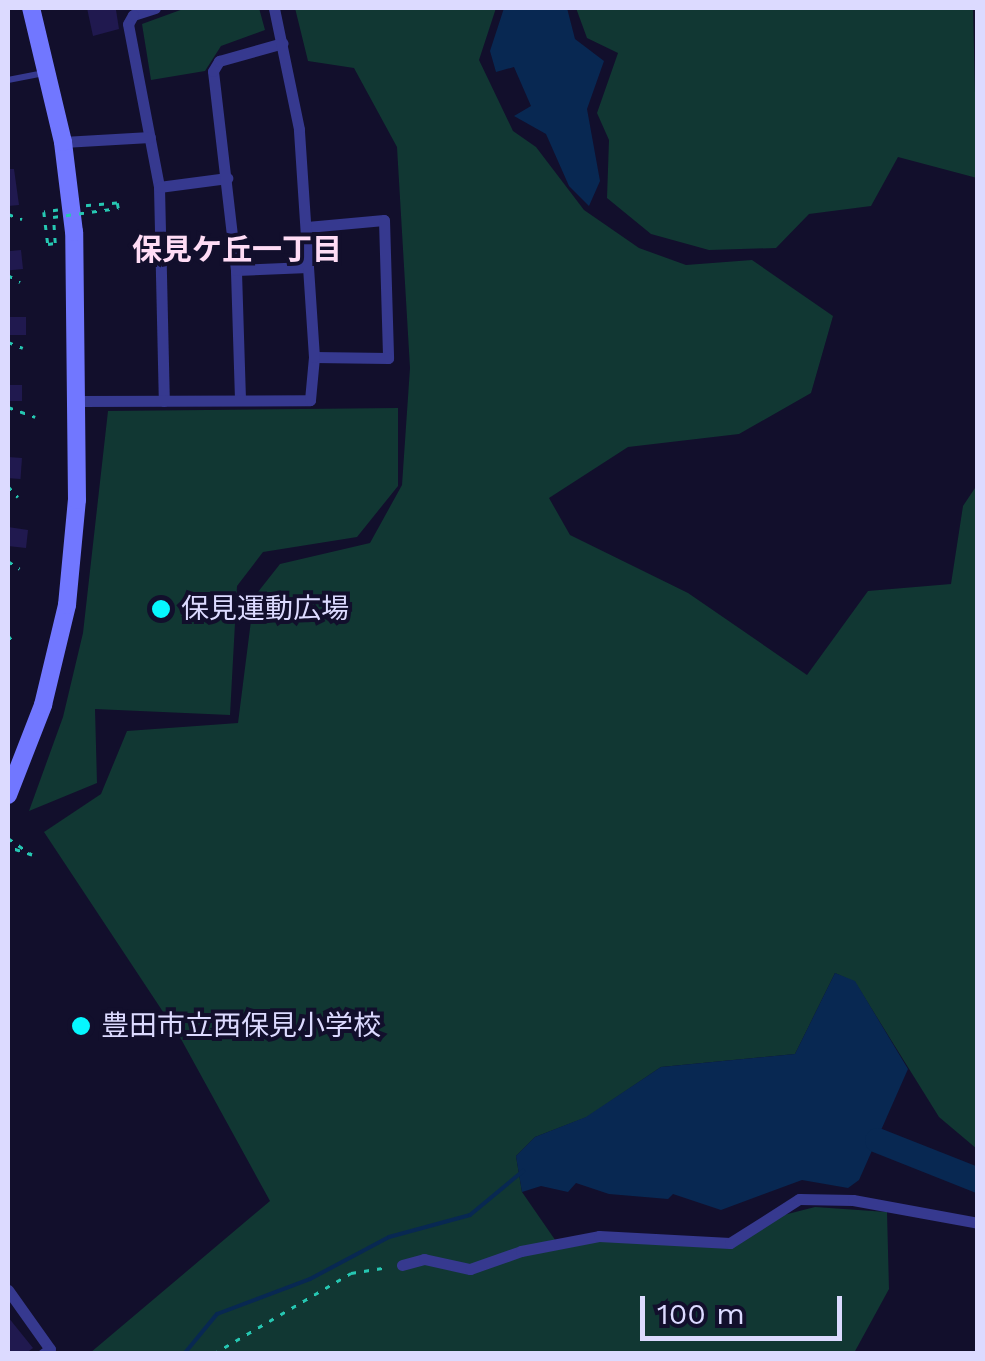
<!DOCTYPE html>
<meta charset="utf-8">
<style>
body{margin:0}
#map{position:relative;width:985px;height:1361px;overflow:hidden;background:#120f2c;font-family:"Work Sans","Noto Sans JP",sans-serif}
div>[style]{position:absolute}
.green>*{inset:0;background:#113733}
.water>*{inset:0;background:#082852}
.stream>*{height:4px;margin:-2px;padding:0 2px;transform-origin:2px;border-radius:2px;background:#082852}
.river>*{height:25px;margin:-12.5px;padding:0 12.5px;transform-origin:12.5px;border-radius:12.5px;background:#082852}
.building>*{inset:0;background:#20194f;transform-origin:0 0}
.path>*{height:2.5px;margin-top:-1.25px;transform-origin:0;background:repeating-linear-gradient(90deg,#26c7b2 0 5px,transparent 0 13px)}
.lane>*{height:6px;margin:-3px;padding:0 3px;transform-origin:3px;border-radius:3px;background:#36398f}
.street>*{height:11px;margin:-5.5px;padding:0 5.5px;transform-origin:5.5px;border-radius:5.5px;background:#36398f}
.secondary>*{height:18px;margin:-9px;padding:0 9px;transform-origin:9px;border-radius:9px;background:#7177ff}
.path-bridge>*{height:2.5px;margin-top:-1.25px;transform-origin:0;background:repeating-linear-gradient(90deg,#26c7b2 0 5px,transparent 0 13px)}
.dots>*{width:28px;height:28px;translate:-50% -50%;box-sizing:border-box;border:5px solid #120f2c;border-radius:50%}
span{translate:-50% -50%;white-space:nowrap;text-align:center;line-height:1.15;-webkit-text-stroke:8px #120f2c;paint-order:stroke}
.poi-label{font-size:28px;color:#dcdaff}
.left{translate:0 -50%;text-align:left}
.neighbourhood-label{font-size:30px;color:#ffdcf5;font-weight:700}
.frame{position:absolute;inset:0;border:10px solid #dcdaff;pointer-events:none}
.scale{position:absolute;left:640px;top:1296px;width:202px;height:45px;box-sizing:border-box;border:5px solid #dcdaff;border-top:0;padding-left:12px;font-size:30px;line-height:35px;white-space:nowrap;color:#dcdaff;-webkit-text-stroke:8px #120f2c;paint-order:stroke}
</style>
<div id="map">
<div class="green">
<div style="clip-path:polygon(186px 8px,259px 8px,265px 30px,221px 46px,205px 71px,151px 80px,142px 24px)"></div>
<div style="clip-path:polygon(295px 8px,496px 8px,479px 60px,513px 131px,536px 147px,584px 210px,639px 248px,686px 265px,752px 260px,833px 316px,811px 393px,739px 434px,628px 447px,549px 498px,570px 535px,688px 593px,807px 675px,868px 591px,951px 584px,963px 506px,977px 485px,977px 1149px,939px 1117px,855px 982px,835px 973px,795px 1054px,661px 1067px,587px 1117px,535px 1137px,516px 1156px,522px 1192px,560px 1247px,599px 1237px,732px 1248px,776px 1217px,815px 1207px,887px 1212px,889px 1289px,854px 1353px,90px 1353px,270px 1201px,181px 1039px,44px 832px,101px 794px,127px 731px,238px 723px,254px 597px,280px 564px,370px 543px,402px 485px,410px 368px,397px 147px,354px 68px,308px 61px)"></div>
<div style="clip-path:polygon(576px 8px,973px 8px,977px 178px,898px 157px,871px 206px,809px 214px,776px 248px,709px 250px,651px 234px,607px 198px,609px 140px,597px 113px,618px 53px,587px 38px)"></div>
<div style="clip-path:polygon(398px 408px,398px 486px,357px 537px,263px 552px,237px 586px,230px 715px,95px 709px,97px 783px,29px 811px,63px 717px,83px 633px,108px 411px)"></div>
</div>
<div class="water">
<div style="clip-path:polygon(504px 8px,567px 8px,575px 39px,604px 61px,587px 109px,600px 181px,589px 206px,569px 186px,546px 134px,514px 116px,531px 106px,514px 67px,496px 72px,490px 51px)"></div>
<div style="clip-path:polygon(835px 973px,855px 981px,908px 1069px,859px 1180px,848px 1188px,802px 1180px,721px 1210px,673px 1194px,668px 1199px,609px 1194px,576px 1183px,568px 1192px,541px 1186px,522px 1192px,516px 1156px,535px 1137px,586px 1117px,661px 1067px,795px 1054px)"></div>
</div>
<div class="stream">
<div style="left:184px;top:1354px;width:52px;rotate:-50.5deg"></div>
<div style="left:217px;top:1314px;width:99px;rotate:-20.6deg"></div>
<div style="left:310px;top:1279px;width:89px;rotate:-28deg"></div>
<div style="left:389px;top:1237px;width:84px;rotate:-15.2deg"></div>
<div style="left:470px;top:1215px;width:69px;rotate:-39.7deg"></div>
</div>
<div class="river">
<div style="left:877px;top:1140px;width:109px;rotate:21.6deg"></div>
</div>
<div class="building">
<div style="clip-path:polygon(87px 8px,116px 10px,119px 29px,93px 36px)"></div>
<div style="clip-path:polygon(8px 169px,14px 169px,19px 205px,8px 206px)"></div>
<div style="left:21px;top:250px;width:19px;height:13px;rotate:84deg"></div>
<div style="left:26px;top:317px;width:18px;height:18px;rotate:90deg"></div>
<div style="left:8px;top:385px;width:14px;height:16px"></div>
<div style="left:8px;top:457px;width:14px;height:21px;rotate:4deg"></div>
<div style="clip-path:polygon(8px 527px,28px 530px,26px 548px,8px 546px)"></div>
<div style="clip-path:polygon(8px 1317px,33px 1348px,25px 1354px,8px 1354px)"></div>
</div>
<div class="path">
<div style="left:8px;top:155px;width:1px;rotate:45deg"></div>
<div style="left:8px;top:214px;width:15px;rotate:20deg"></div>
<div style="left:8px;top:275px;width:14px;rotate:30deg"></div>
<div style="left:8px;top:342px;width:16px;rotate:22deg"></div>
<div style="left:8px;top:407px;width:29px;rotate:20deg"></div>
<div style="left:8px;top:486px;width:15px;rotate:48deg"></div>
<div style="left:8px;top:561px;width:14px;rotate:34deg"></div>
<div style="left:8px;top:635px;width:10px;rotate:53deg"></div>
<div style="left:8px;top:838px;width:29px;rotate:35deg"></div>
<div style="left:32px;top:855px;width:25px;rotate:-162deg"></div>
<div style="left:213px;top:1354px;width:160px;rotate:-30.4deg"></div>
<div style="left:351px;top:1273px;width:38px;rotate:-9deg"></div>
</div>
<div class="lane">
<div style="left:8px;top:80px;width:38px;rotate:-11deg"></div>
</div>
<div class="street">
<div style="left:155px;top:8px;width:23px;rotate:162deg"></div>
<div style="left:133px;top:15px;width:10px;rotate:119deg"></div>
<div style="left:128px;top:24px;width:166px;rotate:79.2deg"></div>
<div style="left:159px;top:187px;width:214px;rotate:88.7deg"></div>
<div style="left:63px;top:142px;width:87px;rotate:-3.3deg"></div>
<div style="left:159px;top:187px;width:69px;rotate:-7.5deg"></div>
<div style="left:307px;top:227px;width:77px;rotate:-5.2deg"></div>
<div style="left:384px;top:220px;width:138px;rotate:88.3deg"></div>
<div style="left:388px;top:358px;width:74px;rotate:-179.2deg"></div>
<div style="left:236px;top:270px;width:72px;rotate:-2.4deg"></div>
<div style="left:240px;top:399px;width:129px;rotate:-91.8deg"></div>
<div style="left:236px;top:270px;width:200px;rotate:-96.6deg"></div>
<div style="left:213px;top:71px;width:12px;rotate:-59deg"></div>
<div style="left:219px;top:61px;width:66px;rotate:-15.7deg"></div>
<div style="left:79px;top:401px;width:231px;rotate:-0.2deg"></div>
<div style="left:310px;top:400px;width:43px;rotate:-84.7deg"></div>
<div style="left:314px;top:357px;width:228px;rotate:-93.8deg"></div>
<div style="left:299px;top:129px;width:124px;rotate:-101.7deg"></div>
<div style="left:402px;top:1265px;width:23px;rotate:-15deg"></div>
<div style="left:424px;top:1259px;width:47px;rotate:12.3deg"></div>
<div style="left:470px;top:1269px;width:54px;rotate:-19.4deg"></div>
<div style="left:521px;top:1251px;width:79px;rotate:-10.9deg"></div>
<div style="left:599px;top:1236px;width:131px;rotate:3.1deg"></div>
<div style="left:730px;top:1243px;width:82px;rotate:-32.5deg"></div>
<div style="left:799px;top:1199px;width:54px;rotate:1.1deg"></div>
<div style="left:853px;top:1200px;width:127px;rotate:10.4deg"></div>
<div style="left:8px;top:1290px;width:72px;rotate:54.6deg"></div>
<div style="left:50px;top:1349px;width:9px;rotate:144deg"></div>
</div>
<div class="secondary">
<div style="left:8px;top:795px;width:97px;rotate:-68.7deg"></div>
<div style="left:43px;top:705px;width:103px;rotate:-76.5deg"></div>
<div style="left:67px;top:605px;width:105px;rotate:-84.6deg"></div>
<div style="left:77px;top:500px;width:268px;rotate:-90.6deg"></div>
<div style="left:74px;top:232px;width:91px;rotate:-97deg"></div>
<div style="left:63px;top:142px;width:138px;rotate:-103.4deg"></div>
</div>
<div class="path-bridge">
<div style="left:58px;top:210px;width:14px;rotate:172deg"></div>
<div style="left:44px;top:212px;width:32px;rotate:83deg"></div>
<div style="left:48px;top:244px;width:7px;rotate:-8deg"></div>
<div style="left:55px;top:243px;width:26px;rotate:-94deg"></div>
<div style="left:53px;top:217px;width:66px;rotate:-7.9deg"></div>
<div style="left:118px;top:208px;width:5px;rotate:-101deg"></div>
<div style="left:117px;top:203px;width:32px;rotate:175deg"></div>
</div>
<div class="dots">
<div style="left:161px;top:609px;background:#06f7ff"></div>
<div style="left:81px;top:1026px;background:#06f7ff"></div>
</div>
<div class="poi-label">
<span class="left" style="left:181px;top:609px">保見運動広場</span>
<span class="left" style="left:101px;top:1026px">豊田市立西保見小学校</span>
</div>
<div class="neighbourhood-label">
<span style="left:237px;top:250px">保見ケ丘一丁目</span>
</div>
<div class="frame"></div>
<div class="scale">100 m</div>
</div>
